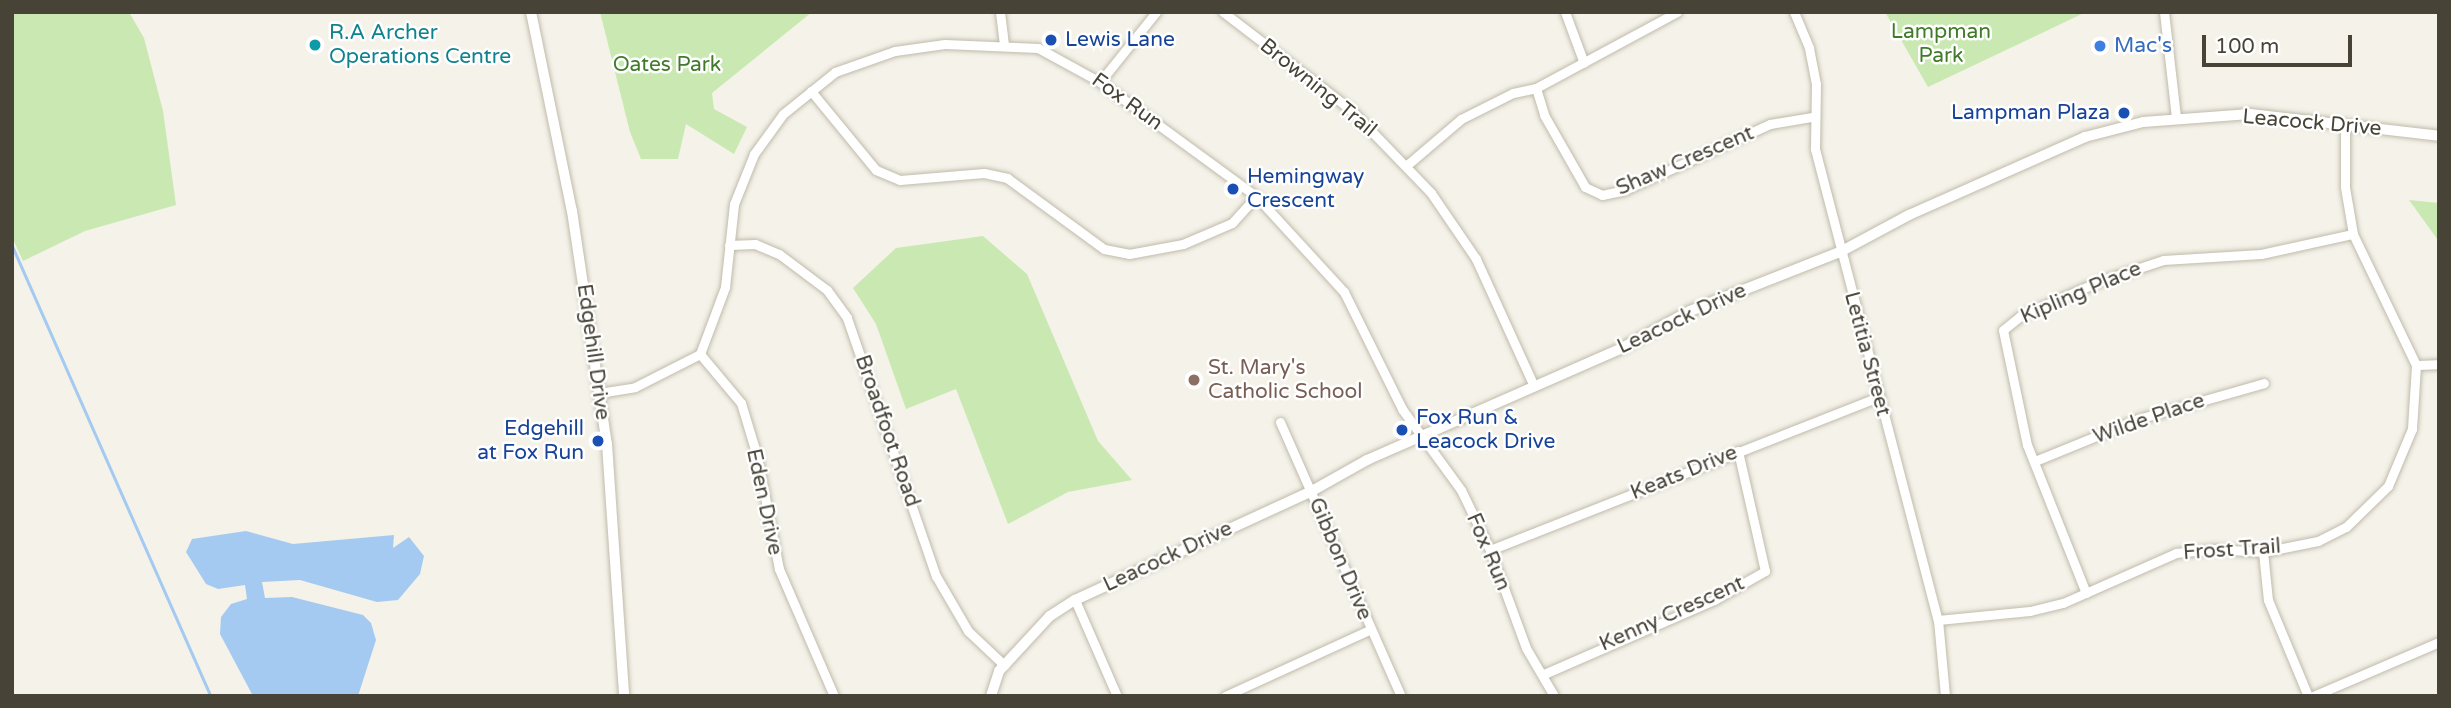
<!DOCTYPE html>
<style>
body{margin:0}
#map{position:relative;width:2451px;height:708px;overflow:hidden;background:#f4f2e9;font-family:"Varela Round",sans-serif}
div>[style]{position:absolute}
.green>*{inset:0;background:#cae9b2}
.water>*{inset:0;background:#a5caf1}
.stream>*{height:2.5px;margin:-1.25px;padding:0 1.25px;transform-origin:1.25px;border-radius:1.25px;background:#a5caf1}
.roads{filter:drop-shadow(0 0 2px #c0bbab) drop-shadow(0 0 2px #c0bbab)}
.minor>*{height:9px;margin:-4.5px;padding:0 4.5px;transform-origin:4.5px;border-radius:4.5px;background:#fff}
.tertiary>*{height:10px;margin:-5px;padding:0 5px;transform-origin:5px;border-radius:5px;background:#fff}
.dots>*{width:19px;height:19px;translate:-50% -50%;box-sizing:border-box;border:4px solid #fff;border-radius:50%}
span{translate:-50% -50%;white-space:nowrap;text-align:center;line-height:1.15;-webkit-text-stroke:5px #fff;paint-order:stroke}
.park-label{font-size:21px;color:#407b29}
.culture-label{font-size:21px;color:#0d838f}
.left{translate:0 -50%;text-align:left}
.transit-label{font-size:21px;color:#164399}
.right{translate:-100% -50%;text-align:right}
.shop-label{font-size:21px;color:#366cbe}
.street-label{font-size:21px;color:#484337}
.education-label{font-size:21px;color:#785e54}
.frame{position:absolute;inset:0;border:14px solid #484337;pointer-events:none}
.scale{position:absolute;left:2202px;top:35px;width:150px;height:32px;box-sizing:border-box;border:4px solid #484337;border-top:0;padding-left:9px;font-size:21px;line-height:24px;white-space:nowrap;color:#484337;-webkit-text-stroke:5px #fff;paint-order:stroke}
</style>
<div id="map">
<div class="green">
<div style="clip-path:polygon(12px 12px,129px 12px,144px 38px,163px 111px,176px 205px,85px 231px,23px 261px,12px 237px)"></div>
<div style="clip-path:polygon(600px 12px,812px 12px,712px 93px,714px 109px,747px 127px,734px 154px,686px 124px,678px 159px,641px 159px,630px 132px)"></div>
<div style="clip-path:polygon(1885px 12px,2086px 12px,1928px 87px)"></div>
<div style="clip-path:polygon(2409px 200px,2439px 203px,2439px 242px,2435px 236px)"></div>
<div style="clip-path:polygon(983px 236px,1027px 274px,1098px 441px,1132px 480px,1068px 492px,1008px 524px,956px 389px,906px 409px,876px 324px,853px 288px,896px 248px)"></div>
</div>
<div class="water">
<div style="clip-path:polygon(246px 531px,293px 544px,394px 535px,393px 548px,409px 537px,424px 556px,420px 574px,398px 600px,377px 602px,300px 580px,262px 582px,265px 598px,292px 597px,363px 615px,371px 623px,376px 640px,358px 696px,253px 696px,220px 634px,221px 617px,231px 604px,247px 599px,245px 585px,218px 589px,206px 584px,186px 552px,192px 539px)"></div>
</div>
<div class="stream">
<div style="left:12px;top:245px;width:493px;rotate:66.2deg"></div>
</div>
<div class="roads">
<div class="minor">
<div style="left:1000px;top:12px;width:32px;rotate:83deg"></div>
<div style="left:1223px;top:12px;width:160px;rotate:37.4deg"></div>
<div style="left:1350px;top:109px;width:117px;rotate:46deg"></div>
<div style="left:1431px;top:193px;width:80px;rotate:55.7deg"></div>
<div style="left:1476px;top:259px;width:140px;rotate:65.5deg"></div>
<div style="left:1565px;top:12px;width:54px;rotate:69.6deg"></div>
<div style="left:1794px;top:12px;width:39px;rotate:67deg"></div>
<div style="left:1809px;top:48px;width:37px;rotate:79deg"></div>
<div style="left:1816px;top:84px;width:65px;rotate:90.9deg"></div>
<div style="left:1815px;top:149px;width:487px;rotate:75.4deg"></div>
<div style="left:1938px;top:620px;width:76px;rotate:84.7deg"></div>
<div style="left:2164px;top:12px;width:107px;rotate:83.5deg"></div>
<div style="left:1100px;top:82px;width:90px;rotate:-51.3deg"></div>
<div style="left:1536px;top:88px;width:28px;rotate:73deg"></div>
<div style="left:1544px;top:115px;width:83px;rotate:60.3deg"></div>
<div style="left:1585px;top:187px;width:19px;rotate:25deg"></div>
<div style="left:1602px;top:195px;width:24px;rotate:-12deg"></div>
<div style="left:1625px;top:190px;width:159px;rotate:-24.5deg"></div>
<div style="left:1770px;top:124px;width:43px;rotate:-9.5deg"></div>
<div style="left:811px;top:91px;width:102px;rotate:50.6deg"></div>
<div style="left:876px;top:170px;width:26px;rotate:23deg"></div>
<div style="left:900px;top:180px;width:84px;rotate:-4.8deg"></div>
<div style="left:984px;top:173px;width:24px;rotate:12deg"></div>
<div style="left:1007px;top:178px;width:120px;rotate:36.2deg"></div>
<div style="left:1104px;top:249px;width:25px;rotate:11deg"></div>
<div style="left:1129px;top:254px;width:55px;rotate:-10.5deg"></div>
<div style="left:1183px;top:244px;width:53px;rotate:-23.2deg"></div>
<div style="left:1232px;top:223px;width:36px;rotate:-48deg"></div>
<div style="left:1407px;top:165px;width:71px;rotate:-40.4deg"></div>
<div style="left:1461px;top:119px;width:58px;rotate:-26.6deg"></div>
<div style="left:1513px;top:93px;width:24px;rotate:-12deg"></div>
<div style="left:1536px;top:88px;width:160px;rotate:-28.3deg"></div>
<div style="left:729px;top:245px;width:26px;rotate:-2deg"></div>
<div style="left:755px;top:244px;width:26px;rotate:23deg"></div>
<div style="left:779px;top:254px;width:60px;rotate:36.9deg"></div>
<div style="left:827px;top:290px;width:34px;rotate:54deg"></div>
<div style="left:847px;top:318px;width:273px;rotate:71deg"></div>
<div style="left:936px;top:576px;width:64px;rotate:59.8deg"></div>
<div style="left:968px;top:631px;width:50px;rotate:43.4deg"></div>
<div style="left:700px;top:354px;width:64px;rotate:50.1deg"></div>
<div style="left:741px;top:403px;width:55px;rotate:73.2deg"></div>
<div style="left:757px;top:456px;width:115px;rotate:79deg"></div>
<div style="left:779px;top:569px;width:138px;rotate:66.6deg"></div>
<div style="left:2416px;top:365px;width:23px;rotate:-2deg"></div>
<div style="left:599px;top:393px;width:36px;rotate:-9deg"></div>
<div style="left:635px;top:387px;width:73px;rotate:-26.9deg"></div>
<div style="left:700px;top:354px;width:72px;rotate:-69.5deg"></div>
<div style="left:725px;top:287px;width:83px;rotate:-83.8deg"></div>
<div style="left:734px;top:204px;width:54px;rotate:-68.2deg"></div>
<div style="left:754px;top:154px;width:49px;rotate:-54.1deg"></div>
<div style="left:783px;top:114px;width:67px;rotate:-38.9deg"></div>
<div style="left:835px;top:72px;width:64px;rotate:-19.3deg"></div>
<div style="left:895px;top:51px;width:50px;rotate:-8deg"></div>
<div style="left:945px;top:44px;width:93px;rotate:2.5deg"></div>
<div style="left:1038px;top:48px;width:71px;rotate:28.7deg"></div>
<div style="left:1100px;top:82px;width:193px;rotate:36.2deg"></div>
<div style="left:1256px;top:196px;width:130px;rotate:47.5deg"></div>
<div style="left:1344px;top:292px;width:131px;rotate:63.6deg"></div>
<div style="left:1402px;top:409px;width:100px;rotate:53.9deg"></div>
<div style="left:1461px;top:490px;width:67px;rotate:64.2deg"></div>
<div style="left:1490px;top:550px;width:104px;rotate:69.8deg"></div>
<div style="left:1526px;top:648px;width:56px;rotate:59.7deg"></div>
<div style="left:1280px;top:422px;width:300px;rotate:66.2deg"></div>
<div style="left:2035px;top:461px;width:111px;rotate:-22.2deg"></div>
<div style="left:2138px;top:419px;width:131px;rotate:-15.9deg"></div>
<div style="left:1490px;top:550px;width:417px;rotate:-21.5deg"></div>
<div style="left:2263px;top:552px;width:48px;rotate:84.1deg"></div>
<div style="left:2268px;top:600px;width:104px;rotate:67.4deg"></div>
<div style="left:2086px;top:593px;width:159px;rotate:-111.7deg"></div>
<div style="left:2027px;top:445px;width:117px;rotate:-101.8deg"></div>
<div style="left:2003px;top:330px;width:22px;rotate:-39deg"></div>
<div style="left:2020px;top:316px;width:87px;rotate:-23.6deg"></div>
<div style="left:2100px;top:281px;width:66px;rotate:-18.4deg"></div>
<div style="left:2163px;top:260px;width:98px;rotate:-3.5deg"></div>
<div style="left:2261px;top:254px;width:94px;rotate:-12.3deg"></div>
<div style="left:1075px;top:600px;width:105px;rotate:66.4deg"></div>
<div style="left:1938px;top:620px;width:92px;rotate:-5.6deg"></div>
<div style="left:2030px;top:611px;width:34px;rotate:-14deg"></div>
<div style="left:2063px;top:603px;width:124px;rotate:-23.9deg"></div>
<div style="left:2176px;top:553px;width:39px;rotate:-6deg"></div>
<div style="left:2215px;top:549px;width:48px;rotate:3.6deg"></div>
<div style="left:2263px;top:552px;width:56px;rotate:-11.3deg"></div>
<div style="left:2318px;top:541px;width:31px;rotate:-27deg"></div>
<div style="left:2346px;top:527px;width:59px;rotate:-44.3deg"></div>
<div style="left:2388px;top:486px;width:62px;rotate:-67.2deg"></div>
<div style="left:2412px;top:429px;width:64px;rotate:-86.4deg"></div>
<div style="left:2416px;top:365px;width:145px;rotate:-115.7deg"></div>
<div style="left:2353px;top:234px;width:48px;rotate:-99.7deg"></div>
<div style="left:2345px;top:187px;width:63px;rotate:-90deg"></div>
<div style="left:1544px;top:674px;width:185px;rotate:-23.5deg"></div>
<div style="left:1714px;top:600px;width:59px;rotate:-29.6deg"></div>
<div style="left:1765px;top:571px;width:123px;rotate:-102.7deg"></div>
<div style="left:1225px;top:696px;width:158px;rotate:-24.6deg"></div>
<div style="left:2313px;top:696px;width:137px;rotate:-23.2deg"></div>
</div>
<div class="tertiary">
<div style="left:531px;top:12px;width:203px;rotate:78.4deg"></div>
<div style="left:572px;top:211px;width:236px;rotate:81.5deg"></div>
<div style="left:607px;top:444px;width:253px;rotate:86.1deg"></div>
<div style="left:991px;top:696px;width:26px;rotate:-72deg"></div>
<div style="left:999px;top:671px;width:75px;rotate:-47.2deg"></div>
<div style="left:1050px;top:616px;width:30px;rotate:-33deg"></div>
<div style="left:1075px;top:600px;width:261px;rotate:-24.7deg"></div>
<div style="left:1312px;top:491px;width:63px;rotate:-29.4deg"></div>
<div style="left:1367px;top:460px;width:279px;rotate:-23.7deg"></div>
<div style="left:1622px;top:348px;width:77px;rotate:-28.6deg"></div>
<div style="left:1690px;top:311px;width:161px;rotate:-21.5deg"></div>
<div style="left:1840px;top:252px;width:78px;rotate:-28.2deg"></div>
<div style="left:1909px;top:215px;width:193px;rotate:-23.9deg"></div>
<div style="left:2085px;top:137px;width:60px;rotate:-14.5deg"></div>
<div style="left:2143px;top:122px;width:107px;rotate:-4.3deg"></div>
<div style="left:2250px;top:114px;width:190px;rotate:6.6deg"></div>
</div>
</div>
<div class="dots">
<div style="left:1051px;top:40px;background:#1a4fb4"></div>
<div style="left:315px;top:45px;background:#0f9aa8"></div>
<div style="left:2100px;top:46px;background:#3f7fe0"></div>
<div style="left:2124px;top:113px;background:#1a4fb4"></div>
<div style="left:1233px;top:189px;background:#1a4fb4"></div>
<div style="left:1194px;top:380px;background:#8d6e63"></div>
<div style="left:1402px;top:430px;background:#1a4fb4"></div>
<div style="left:598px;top:441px;background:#1a4fb4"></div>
</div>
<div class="park-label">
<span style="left:1941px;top:44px">Lampman<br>Park</span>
<span style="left:667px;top:65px">Oates Park</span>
</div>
<div class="culture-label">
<span class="left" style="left:329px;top:45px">R.A Archer<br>Operations Centre</span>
</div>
<div class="transit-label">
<span class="left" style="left:1065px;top:40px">Lewis Lane</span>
<span class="right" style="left:2110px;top:113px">Lampman Plaza</span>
<span class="left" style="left:1247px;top:189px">Hemingway<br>Crescent</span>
<span class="left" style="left:1416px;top:430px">Fox Run &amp;<br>Leacock Drive</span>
<span class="right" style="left:584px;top:441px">Edgehill<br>at Fox Run</span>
</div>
<div class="shop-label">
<span class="left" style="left:2114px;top:46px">Mac's</span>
</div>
<div class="street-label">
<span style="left:1318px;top:88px;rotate:39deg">Browning Trail</span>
<span style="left:1127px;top:102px;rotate:36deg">Fox Run</span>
<span style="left:2312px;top:123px;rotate:5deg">Leacock Drive</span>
<span style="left:1685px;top:161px;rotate:-23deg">Shaw Crescent</span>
<span style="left:2081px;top:293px;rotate:-23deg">Kipling Place</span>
<span style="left:1682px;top:319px;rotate:-25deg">Leacock Drive</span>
<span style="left:593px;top:352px;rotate:82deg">Edgehill Drive</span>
<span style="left:1867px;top:354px;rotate:75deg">Letitia Street</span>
<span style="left:2149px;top:419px;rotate:-19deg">Wilde Place</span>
<span style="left:887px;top:431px;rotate:71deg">Broadfoot Road</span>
<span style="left:1684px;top:473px;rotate:-22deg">Keats Drive</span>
<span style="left:764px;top:502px;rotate:78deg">Eden Drive</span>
<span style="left:2232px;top:550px;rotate:-4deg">Frost Trail</span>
<span style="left:1488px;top:552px;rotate:67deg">Fox Run</span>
<span style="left:1168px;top:557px;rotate:-25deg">Leacock Drive</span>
<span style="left:1340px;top:559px;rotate:67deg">Gibbon Drive</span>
<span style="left:1672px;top:614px;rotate:-24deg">Kenny Crescent</span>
</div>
<div class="education-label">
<span class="left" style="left:1208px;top:380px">St. Mary's<br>Catholic School</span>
</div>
<div class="frame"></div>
<div class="scale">100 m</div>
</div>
